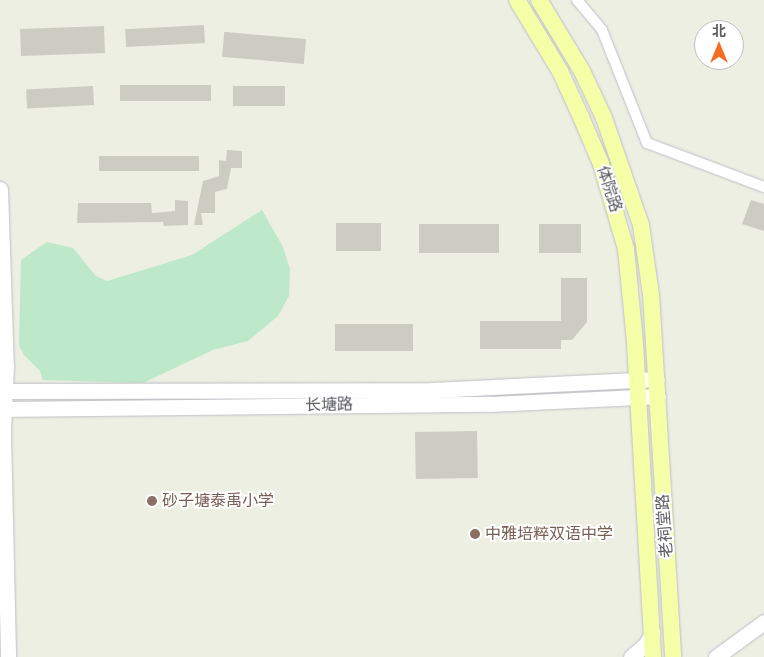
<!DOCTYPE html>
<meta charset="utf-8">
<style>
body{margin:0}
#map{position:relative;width:764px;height:657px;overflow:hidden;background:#eeefe3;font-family:Raleway,"Noto Sans SC",sans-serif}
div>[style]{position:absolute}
.green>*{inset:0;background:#bde8c9}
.building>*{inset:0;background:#cdccc2;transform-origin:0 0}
.roads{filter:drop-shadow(0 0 1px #bdbec5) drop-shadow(0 0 1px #bdbec5)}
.street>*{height:10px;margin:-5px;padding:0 5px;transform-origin:5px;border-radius:5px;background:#fff}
.secondary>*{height:15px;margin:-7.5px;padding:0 7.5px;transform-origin:7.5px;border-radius:7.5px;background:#fff}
.primary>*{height:16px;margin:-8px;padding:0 8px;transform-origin:8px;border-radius:8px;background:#f5ffa7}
.dots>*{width:14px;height:14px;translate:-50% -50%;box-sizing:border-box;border:2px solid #fff;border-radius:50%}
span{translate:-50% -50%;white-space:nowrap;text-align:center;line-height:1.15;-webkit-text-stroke:4px #fff;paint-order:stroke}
.street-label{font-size:16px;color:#5b5c65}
.education-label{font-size:16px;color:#785e54}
.left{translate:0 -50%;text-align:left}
.north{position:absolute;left:694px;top:20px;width:50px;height:50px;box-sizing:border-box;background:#fff;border:1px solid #bdbec1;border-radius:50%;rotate:0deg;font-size:14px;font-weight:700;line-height:20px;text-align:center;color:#5b5c65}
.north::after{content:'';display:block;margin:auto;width:18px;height:22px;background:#f56d22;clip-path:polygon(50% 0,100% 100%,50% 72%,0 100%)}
</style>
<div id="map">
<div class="green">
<div style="clip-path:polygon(262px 210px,283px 247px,290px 269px,289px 296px,278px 316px,248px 341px,213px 350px,143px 383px,43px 380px,40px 371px,24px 355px,19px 346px,21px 260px,47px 242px,73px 248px,96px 276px,107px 281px,192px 255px)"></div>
</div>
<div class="building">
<div style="left:204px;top:25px;width:18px;height:79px;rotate:87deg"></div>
<div style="left:104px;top:26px;width:27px;height:84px;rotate:88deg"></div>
<div style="left:306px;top:39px;width:25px;height:82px;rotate:95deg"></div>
<div style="left:211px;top:85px;width:16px;height:91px;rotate:90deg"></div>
<div style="left:93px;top:86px;width:19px;height:67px;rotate:87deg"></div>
<div style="left:285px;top:86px;width:20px;height:52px;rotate:90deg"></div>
<div style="clip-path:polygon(227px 150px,242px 151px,242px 168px,231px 168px,227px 189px,215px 192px,215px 213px,201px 213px,203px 225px,194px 225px,203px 181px,219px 176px,219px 160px,226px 161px)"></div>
<div style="left:99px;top:156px;width:100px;height:15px"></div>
<div style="clip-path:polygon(175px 200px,188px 201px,188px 225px,164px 226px,163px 222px,77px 223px,78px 203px,151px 203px,152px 213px,175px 211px)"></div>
<div style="clip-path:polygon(751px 200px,764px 204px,764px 231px,742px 224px)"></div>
<div style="left:336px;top:223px;width:45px;height:28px"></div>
<div style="left:419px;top:224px;width:80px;height:29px"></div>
<div style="left:539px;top:224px;width:42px;height:29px"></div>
<div style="clip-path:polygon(561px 278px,587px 278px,587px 322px,572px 340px,561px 340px,561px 349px,480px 349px,480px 321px,561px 321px)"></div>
<div style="left:335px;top:324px;width:78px;height:27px"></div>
<div style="left:477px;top:431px;width:47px;height:62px;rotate:89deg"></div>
</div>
<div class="roads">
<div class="street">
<div style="left:577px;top:0;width:39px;rotate:50deg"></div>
<div style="left:602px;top:30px;width:122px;rotate:68.3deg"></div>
<div style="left:647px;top:143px;width:125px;rotate:20.6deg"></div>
</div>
<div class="secondary">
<div style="left:0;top:189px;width:177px;rotate:88.1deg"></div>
<div style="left:6px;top:366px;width:66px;rotate:92.6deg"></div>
<div style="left:3px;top:432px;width:225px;rotate:88.7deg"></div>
<div style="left:0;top:391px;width:432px;rotate:-0.1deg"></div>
<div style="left:432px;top:390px;width:225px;rotate:-2.8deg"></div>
<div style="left:0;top:409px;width:490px;rotate:-0.6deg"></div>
<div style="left:490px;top:404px;width:168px;rotate:-2.7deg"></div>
<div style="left:631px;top:657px;width:20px;rotate:-41deg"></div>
<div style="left:646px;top:644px;width:13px;rotate:-61deg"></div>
<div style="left:716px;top:657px;width:59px;rotate:-36.1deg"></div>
</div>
<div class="primary">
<div style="left:517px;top:0;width:83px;rotate:58.8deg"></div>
<div style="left:560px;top:71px;width:51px;rotate:65.5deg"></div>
<div style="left:581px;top:117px;width:51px;rotate:66.9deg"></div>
<div style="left:601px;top:164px;width:89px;rotate:73.6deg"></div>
<div style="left:626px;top:249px;width:94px;rotate:84.5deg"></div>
<div style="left:635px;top:343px;width:315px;rotate:86.7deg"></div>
<div style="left:539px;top:0;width:83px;rotate:58.8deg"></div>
<div style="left:582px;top:71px;width:52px;rotate:64.9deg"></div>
<div style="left:604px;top:118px;width:113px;rotate:70.9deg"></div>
<div style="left:641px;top:225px;width:70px;rotate:81.8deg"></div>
<div style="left:651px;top:294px;width:364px;rotate:86.5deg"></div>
</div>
</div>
<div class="dots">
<div style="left:152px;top:501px;background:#8d6e63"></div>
<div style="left:475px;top:534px;background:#8d6e63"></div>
</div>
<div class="street-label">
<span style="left:609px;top:189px;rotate:72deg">体院路</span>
<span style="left:329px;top:405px;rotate:-1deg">长塘路</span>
<span style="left:665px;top:526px;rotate:-94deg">老祠堂路</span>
</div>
<div class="education-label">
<span class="left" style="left:162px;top:501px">砂子塘泰禹小学</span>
<span class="left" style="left:485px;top:534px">中雅培粹双语中学</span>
</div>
<div class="north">北</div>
</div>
